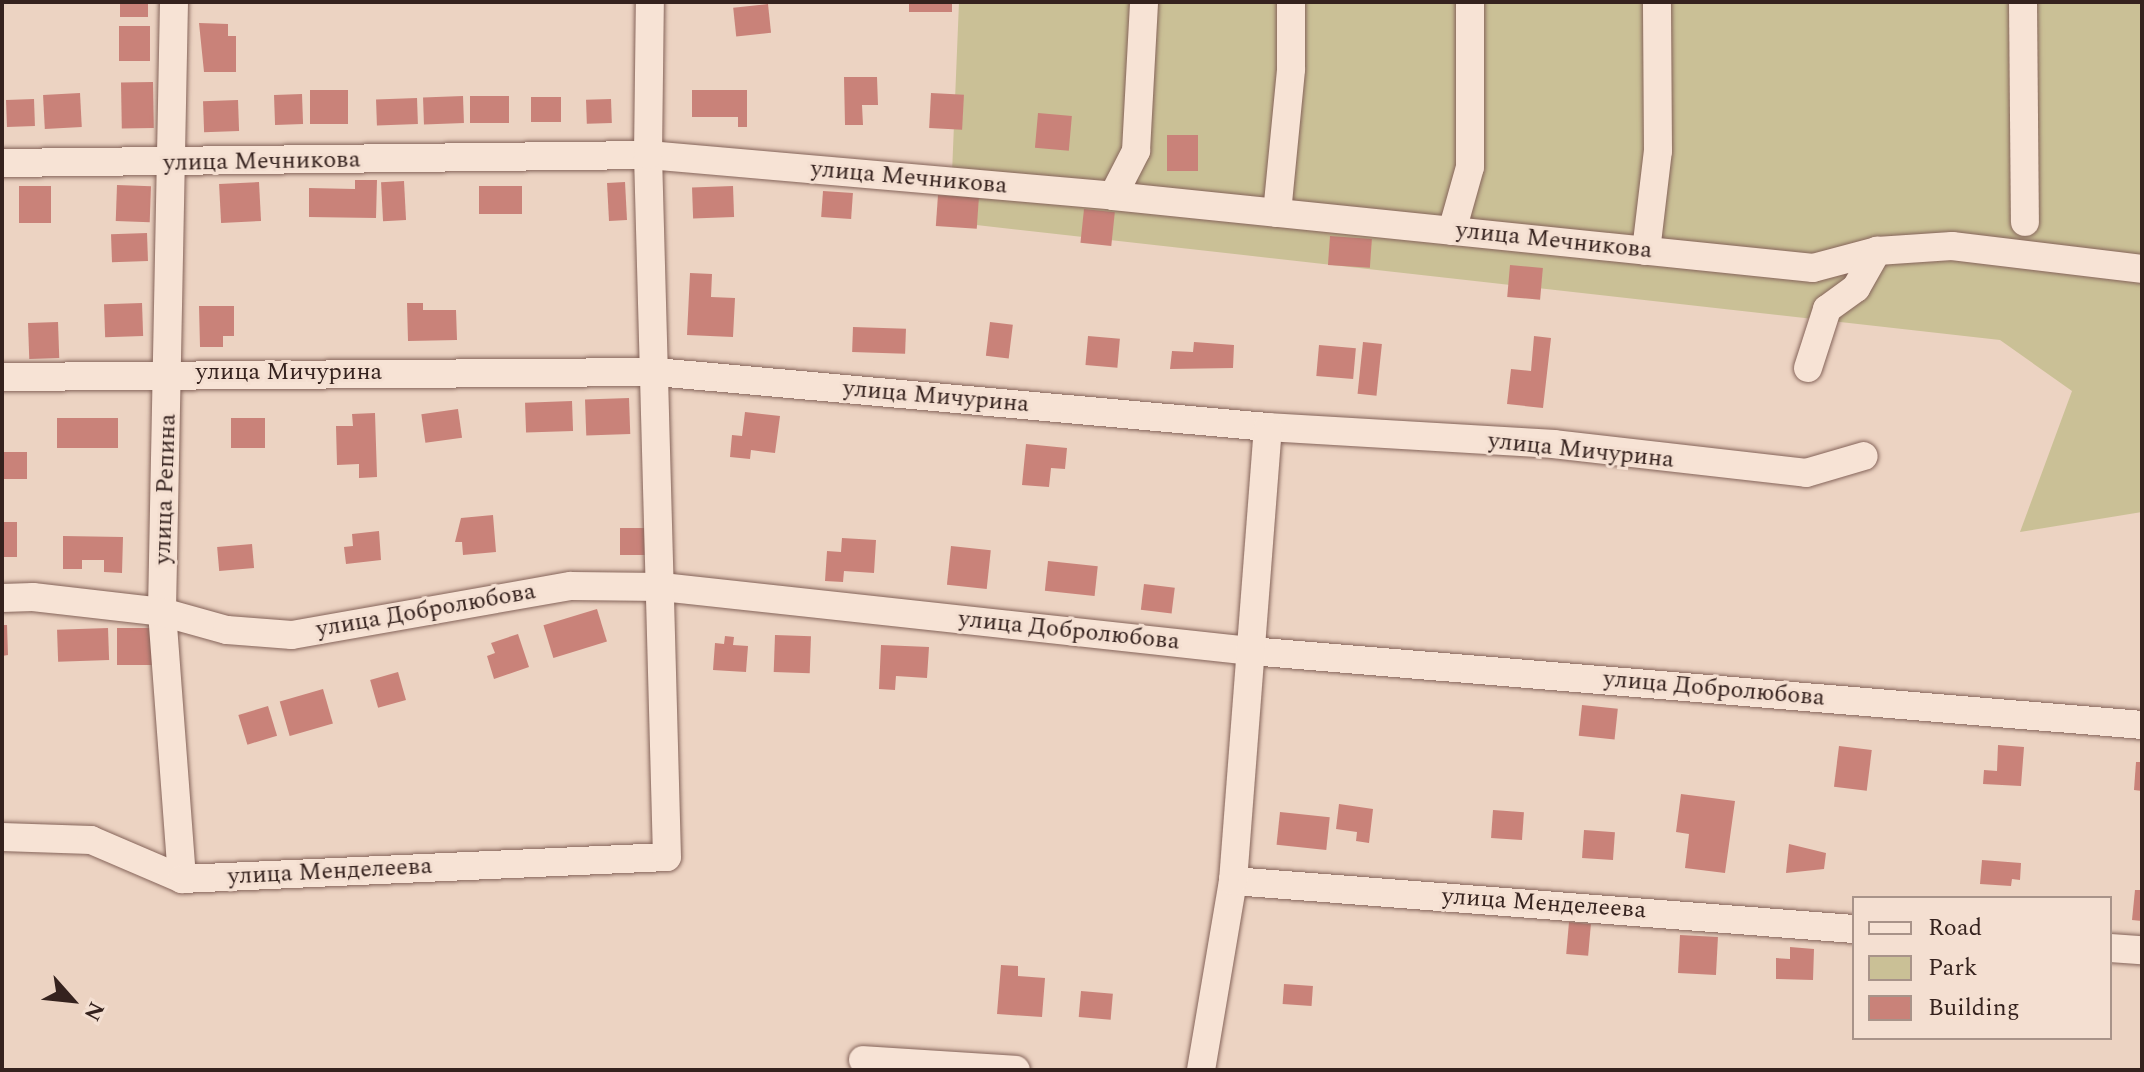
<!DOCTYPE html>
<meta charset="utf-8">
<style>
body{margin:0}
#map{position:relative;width:2144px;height:1072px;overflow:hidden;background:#ecd3c2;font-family:Spectral,serif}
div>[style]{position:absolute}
.green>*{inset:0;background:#cac096}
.building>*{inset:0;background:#c98279;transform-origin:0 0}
.roads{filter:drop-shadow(0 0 2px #85645a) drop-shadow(0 0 2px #85645a)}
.minor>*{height:28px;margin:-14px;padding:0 14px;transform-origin:14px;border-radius:14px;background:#f7e3d5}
span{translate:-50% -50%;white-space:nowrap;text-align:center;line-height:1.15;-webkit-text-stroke:6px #f4dfd1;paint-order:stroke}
.street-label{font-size:24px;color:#35221e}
.frame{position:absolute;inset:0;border:4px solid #35221e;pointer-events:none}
.legend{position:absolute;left:1852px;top:896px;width:260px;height:144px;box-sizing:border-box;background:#f4dfd1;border:2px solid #a89389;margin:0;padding:10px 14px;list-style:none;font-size:24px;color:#35221e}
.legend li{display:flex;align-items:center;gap:16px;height:40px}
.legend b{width:40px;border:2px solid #a89389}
.north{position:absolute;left:32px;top:960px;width:80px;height:80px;-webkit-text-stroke:6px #f4dfd1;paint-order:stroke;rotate:117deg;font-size:22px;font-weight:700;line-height:32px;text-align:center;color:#35221e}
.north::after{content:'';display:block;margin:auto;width:28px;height:36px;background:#35221e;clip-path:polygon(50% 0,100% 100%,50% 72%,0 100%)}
</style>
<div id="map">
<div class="green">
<div style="clip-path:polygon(959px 2px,2142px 2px,2142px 512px,2020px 532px,2072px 391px,2000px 340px,950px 222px)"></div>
</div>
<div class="building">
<div style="left:120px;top:2px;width:28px;height:15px"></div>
<div style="left:909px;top:2px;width:43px;height:10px"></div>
<div style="left:768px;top:4px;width:29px;height:35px;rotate:84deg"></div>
<div style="clip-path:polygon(199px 23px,228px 24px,228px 36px,236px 36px,236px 72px,204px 72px)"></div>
<div style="left:119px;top:26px;width:31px;height:35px"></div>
<div style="clip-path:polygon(844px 77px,877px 77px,878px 105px,862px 105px,863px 125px,845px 125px)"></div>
<div style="left:153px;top:82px;width:46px;height:32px;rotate:89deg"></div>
<div style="left:310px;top:90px;width:38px;height:34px"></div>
<div style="clip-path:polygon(692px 90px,747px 90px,747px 127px,738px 127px,738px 117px,692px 117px)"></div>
<div style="left:80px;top:93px;width:34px;height:37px;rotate:87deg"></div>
<div style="left:931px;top:93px;width:33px;height:35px;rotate:3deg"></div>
<div style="left:302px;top:94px;width:30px;height:28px;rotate:88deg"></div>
<div style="left:463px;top:96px;width:27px;height:40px;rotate:88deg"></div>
<div style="left:470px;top:96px;width:39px;height:27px"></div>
<div style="left:531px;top:97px;width:30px;height:25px"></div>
<div style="left:417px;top:98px;width:26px;height:41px;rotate:88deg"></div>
<div style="left:34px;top:99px;width:27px;height:28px;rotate:88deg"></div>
<div style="left:611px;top:99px;width:24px;height:25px;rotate:88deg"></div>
<div style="left:238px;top:100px;width:31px;height:35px;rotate:88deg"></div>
<div style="left:1038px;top:113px;width:34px;height:35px;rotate:5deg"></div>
<div style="left:1198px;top:135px;width:36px;height:31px;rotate:90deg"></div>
<div style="clip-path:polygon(355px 180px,377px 180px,376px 218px,309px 217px,309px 188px,355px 189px)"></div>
<div style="left:404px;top:181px;width:39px;height:23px;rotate:87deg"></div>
<div style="left:259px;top:182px;width:39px;height:40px;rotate:87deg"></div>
<div style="left:625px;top:182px;width:38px;height:18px;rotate:87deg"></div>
<div style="left:117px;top:185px;width:34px;height:36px;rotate:2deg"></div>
<div style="left:51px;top:186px;width:37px;height:32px;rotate:90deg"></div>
<div style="left:479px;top:186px;width:43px;height:28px"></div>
<div style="left:733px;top:186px;width:31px;height:41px;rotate:88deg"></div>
<div style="left:823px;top:191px;width:30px;height:26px;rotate:4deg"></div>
<div style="left:938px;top:195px;width:41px;height:31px;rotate:4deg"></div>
<div style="left:1084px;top:209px;width:31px;height:34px;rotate:6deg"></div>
<div style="left:147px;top:233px;width:28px;height:36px;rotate:88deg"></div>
<div style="left:1330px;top:236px;width:42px;height:29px;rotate:4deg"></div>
<div style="left:1510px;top:265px;width:33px;height:32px;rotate:5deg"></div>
<div style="clip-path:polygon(690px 273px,712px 274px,711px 297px,735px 298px,733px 337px,687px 335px)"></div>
<div style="left:142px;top:303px;width:33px;height:38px;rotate:88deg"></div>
<div style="clip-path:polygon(407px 303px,423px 303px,423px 310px,456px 310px,457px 340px,408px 341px)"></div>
<div style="clip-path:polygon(199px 306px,234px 306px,234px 336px,223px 336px,223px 347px,200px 347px)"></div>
<div style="left:58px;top:322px;width:36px;height:30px;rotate:88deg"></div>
<div style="left:990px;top:322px;width:23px;height:34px;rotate:7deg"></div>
<div style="left:853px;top:327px;width:53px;height:25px;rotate:2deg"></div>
<div style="left:1088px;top:336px;width:32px;height:29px;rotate:5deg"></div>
<div style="clip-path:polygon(1534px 336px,1551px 338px,1543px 408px,1507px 404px,1511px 369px,1531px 371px)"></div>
<div style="clip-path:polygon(1194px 342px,1234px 345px,1233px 368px,1170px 369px,1172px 351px,1193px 352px)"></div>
<div style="left:1363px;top:342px;width:19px;height:52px;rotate:6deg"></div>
<div style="left:1319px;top:345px;width:37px;height:31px;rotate:5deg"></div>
<div style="left:629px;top:398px;width:36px;height:44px;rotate:88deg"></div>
<div style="left:572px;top:401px;width:30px;height:47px;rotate:88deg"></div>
<div style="left:458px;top:409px;width:29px;height:37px;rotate:82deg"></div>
<div style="clip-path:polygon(745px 412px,780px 416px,775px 453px,751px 450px,750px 459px,730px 457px,732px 435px,742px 436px)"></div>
<div style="clip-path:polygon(375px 413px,377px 477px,359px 478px,359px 464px,337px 465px,336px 426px,353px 426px,352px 414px)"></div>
<div style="left:57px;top:418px;width:61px;height:30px"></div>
<div style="left:231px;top:418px;width:34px;height:30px"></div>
<div style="clip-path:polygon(1026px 444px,1067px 448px,1065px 469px,1051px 468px,1049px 487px,1022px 485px)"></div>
<div style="left:2px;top:452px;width:25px;height:27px"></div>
<div style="clip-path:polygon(493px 515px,496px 552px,463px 555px,462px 542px,455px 542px,461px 518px)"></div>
<div style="left:2px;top:522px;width:15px;height:35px"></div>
<div style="left:620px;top:528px;width:32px;height:27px"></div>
<div style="clip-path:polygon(379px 531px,381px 560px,346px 564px,344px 547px,353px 546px,352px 534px)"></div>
<div style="clip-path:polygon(63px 536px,123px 537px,122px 573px,104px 572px,104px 560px,82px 560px,82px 569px,63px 569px)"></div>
<div style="clip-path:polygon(842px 538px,876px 540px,874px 573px,844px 571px,843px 582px,825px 581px,827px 551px,841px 552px)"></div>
<div style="left:252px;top:544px;width:24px;height:35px;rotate:85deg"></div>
<div style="left:951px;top:546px;width:40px;height:39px;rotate:6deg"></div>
<div style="left:1048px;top:561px;width:50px;height:30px;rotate:6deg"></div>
<div style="left:1144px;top:584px;width:31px;height:26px;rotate:7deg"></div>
<div style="left:597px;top:609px;width:34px;height:56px;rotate:73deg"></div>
<div style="clip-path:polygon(2px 625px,7px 625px,8px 655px,2px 656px)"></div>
<div style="left:108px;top:628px;width:32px;height:51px;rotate:88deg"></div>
<div style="left:117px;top:628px;width:36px;height:37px"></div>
<div style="clip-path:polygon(518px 634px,529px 667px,494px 679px,487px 656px,495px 653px,491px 643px)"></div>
<div style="left:775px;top:635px;width:36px;height:37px;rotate:2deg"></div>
<div style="clip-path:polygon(725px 636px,734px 637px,733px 645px,748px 646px,746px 672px,713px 670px,715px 643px,724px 644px)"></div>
<div style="clip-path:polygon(881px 645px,929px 647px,927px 678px,896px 676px,895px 690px,879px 689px)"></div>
<div style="left:398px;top:672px;width:29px;height:29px;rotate:74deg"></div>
<div style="left:323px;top:689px;width:36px;height:45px;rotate:74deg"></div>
<div style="left:1582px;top:705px;width:36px;height:31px;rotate:6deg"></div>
<div style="left:268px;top:706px;width:31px;height:31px;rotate:73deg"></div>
<div style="clip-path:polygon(1998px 745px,2024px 747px,2021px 786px,1983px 784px,1984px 770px,1997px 771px)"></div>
<div style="left:1839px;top:746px;width:33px;height:41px;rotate:7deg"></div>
<div style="clip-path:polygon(2136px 762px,2142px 762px,2142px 791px,2134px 790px)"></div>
<div style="clip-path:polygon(1681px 794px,1735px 801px,1725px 873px,1685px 868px,1689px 834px,1676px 832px)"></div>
<div style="clip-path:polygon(1339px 804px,1373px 809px,1369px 843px,1356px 841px,1357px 832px,1336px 829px)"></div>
<div style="left:1493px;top:810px;width:31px;height:28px;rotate:4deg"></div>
<div style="left:1280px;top:812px;width:50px;height:33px;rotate:6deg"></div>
<div style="left:1584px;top:830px;width:31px;height:28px;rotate:4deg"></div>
<div style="clip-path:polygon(1789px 844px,1826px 853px,1824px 869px,1786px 873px)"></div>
<div style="clip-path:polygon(1982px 860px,2021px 863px,2020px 880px,2012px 879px,2011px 886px,1980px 884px)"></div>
<div style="clip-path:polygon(2135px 890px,2142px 890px,2142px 921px,2132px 920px)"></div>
<div style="left:1569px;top:922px;width:22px;height:32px;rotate:5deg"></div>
<div style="left:1680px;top:935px;width:38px;height:38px;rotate:3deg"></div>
<div style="clip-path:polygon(1790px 947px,1814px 949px,1813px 980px,1776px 979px,1776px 958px,1790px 959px)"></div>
<div style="clip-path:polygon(1001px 965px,1018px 966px,1018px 976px,1045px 978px,1042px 1017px,997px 1014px)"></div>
<div style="left:1284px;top:984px;width:29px;height:20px;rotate:4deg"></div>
<div style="left:1081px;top:991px;width:32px;height:26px;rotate:5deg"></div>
</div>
<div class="roads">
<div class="minor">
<div style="left:174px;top:2px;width:610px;rotate:91.13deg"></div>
<div style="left:162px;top:612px;width:268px;rotate:85.7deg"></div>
<div style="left:2023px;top:2px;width:220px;rotate:89.5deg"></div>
<div style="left:2px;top:163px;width:646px;rotate:-0.71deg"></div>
<div style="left:648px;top:155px;width:467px;rotate:5deg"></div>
<div style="left:1113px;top:196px;width:704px;rotate:5.87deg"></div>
<div style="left:1813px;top:268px;width:66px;rotate:-14.9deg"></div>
<div style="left:1877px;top:251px;width:75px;rotate:-3.8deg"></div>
<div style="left:1952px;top:246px;width:191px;rotate:6.9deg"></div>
<div style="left:1113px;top:196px;width:51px;rotate:-62.9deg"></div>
<div style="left:1136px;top:151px;width:149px;rotate:-86.9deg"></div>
<div style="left:1277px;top:213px;width:145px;rotate:-84.4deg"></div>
<div style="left:1291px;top:69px;width:67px;rotate:-90deg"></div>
<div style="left:1452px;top:231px;width:66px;rotate:-74.3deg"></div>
<div style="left:1470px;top:167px;width:165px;rotate:-90deg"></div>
<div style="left:1646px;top:251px;width:101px;rotate:-83.2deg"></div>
<div style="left:1658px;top:151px;width:149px;rotate:-90.4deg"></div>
<div style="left:1808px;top:368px;width:62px;rotate:-72.1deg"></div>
<div style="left:1827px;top:309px;width:36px;rotate:-36deg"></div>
<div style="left:1856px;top:288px;width:43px;rotate:-60.4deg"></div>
<div style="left:2px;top:377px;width:654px;rotate:-0.44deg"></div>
<div style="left:656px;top:372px;width:614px;rotate:5.14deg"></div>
<div style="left:1268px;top:427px;width:286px;rotate:3.4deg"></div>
<div style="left:1553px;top:444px;width:255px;rotate:6.5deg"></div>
<div style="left:1806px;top:473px;width:60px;rotate:-16.3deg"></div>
<div style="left:2px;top:598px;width:31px;rotate:-2deg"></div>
<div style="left:33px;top:597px;width:130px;rotate:6.6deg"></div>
<div style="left:162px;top:612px;width:67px;rotate:15.5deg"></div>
<div style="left:227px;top:630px;width:65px;rotate:4.4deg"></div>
<div style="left:292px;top:635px;width:283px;rotate:-10deg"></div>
<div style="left:571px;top:586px;width:91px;rotate:0.6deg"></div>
<div style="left:662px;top:587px;width:591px;rotate:6.21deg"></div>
<div style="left:1250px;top:651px;width:895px;rotate:4.74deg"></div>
<div style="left:2px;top:837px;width:89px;rotate:1.9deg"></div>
<div style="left:91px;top:840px;width:99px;rotate:23.2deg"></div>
<div style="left:182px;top:879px;width:485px;rotate:-2.6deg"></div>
<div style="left:667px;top:857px;width:702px;rotate:-91.55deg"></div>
<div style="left:648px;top:155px;width:153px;rotate:-89.3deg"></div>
<div style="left:1233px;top:881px;width:623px;rotate:4.42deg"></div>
<div style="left:2110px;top:948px;width:32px;rotate:4deg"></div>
<div style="left:863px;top:1060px;width:153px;rotate:3.7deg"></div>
<div style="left:1201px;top:1070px;width:192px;rotate:-80.4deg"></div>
<div style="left:1233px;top:881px;width:455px;rotate:-85.6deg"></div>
</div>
</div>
<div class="street-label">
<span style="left:262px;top:162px;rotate:-1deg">улица Мечникова</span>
<span style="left:909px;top:178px;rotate:5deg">улица Мечникова</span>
<span style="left:1554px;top:241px;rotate:6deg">улица Мечникова</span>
<span style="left:289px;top:373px">улица Мичурина</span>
<span style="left:936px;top:397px;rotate:5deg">улица Мичурина</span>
<span style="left:1581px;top:451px;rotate:6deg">улица Мичурина</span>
<span style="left:166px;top:489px;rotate:-88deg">улица Репина</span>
<span style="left:426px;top:611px;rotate:-10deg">улица Добролюбова</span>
<span style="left:1069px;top:631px;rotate:6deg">улица Добролюбова</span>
<span style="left:1714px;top:689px;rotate:5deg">улица Добролюбова</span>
<span style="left:330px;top:872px;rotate:-3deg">улица Менделеева</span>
<span style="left:1544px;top:904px;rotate:4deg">улица Менделеева</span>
</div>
<div class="frame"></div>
<ul class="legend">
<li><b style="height:10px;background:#f7e3d5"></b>Road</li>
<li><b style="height:22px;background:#cac096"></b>Park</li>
<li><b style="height:22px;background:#c98279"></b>Building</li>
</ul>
<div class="north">N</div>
</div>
